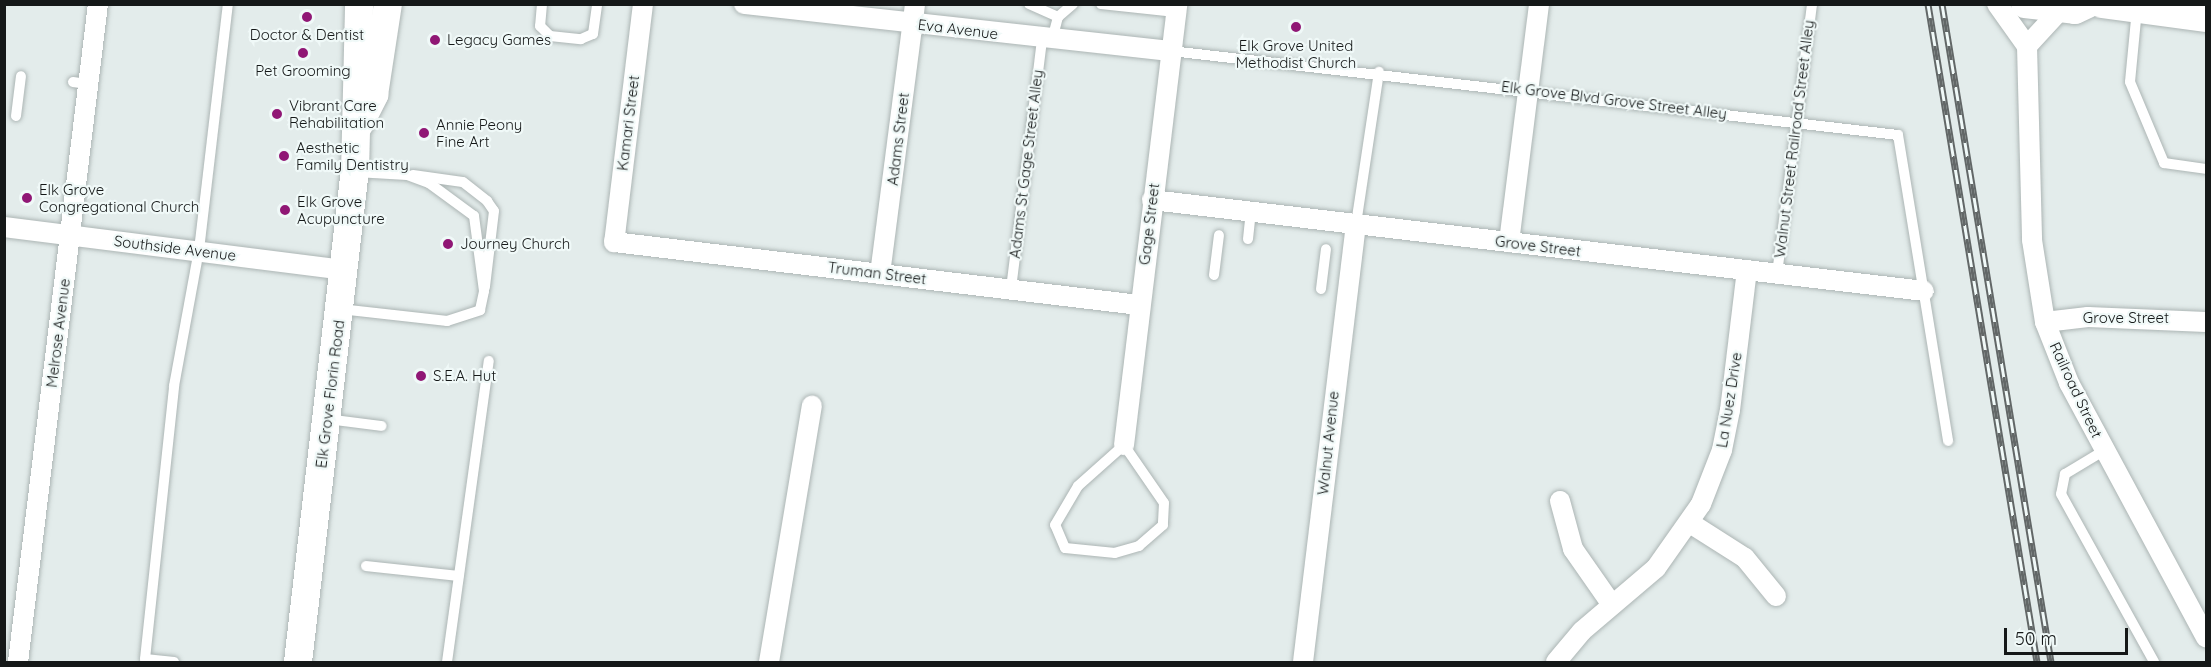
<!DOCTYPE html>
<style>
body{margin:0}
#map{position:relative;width:2211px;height:667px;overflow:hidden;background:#e3eceb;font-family:Quicksand,sans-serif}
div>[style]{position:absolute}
.roads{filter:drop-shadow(0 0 2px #acb5b4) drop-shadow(0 0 2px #acb5b4)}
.service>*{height:10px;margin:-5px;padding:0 5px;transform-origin:5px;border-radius:5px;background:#fff}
.minor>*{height:20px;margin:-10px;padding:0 10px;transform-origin:10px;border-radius:10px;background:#fff}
.secondary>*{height:28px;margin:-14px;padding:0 14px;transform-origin:14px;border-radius:14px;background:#fff}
.rail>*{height:7px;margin-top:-3.5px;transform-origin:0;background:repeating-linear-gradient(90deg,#f0f9f8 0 14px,#626767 0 28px);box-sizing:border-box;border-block:2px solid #626767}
.dots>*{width:16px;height:16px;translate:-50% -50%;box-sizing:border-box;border:3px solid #f0f9f8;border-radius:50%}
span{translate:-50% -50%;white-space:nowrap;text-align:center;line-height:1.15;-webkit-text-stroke:4.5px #f0f9f8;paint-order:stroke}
.street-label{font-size:15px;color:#151818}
.poi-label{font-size:15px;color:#151818}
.left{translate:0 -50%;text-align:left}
.frame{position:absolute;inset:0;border:6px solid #151818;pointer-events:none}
.scale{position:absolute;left:2004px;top:628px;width:124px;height:27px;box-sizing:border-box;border:3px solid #151818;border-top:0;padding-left:8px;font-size:18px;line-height:21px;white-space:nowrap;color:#151818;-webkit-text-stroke:4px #f0f9f8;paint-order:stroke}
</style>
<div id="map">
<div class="roads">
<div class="service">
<div style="left:542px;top:4px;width:22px;rotate:95deg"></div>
<div style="left:540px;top:26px;width:14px;rotate:45deg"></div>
<div style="left:550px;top:36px;width:31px;rotate:6deg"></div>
<div style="left:581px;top:39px;width:13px;rotate:-23deg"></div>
<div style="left:593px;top:34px;width:30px;rotate:-82deg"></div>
<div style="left:1029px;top:4px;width:32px;rotate:24deg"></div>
<div style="left:1058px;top:17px;width:24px;rotate:105deg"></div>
<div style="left:1101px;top:4px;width:75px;rotate:6.1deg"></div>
<div style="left:2137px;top:9px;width:73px;rotate:95.5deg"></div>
<div style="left:2130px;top:82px;width:88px;rotate:67.2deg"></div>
<div style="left:2164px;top:163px;width:42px;rotate:8.1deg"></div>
<div style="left:1058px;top:17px;width:20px;rotate:-41deg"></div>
<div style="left:1171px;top:51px;width:732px;rotate:6.59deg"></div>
<div style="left:1898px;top:135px;width:310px;rotate:80.7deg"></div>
<div style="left:73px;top:82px;width:15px;rotate:8deg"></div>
<div style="left:16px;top:116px;width:40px;rotate:-82.9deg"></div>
<div style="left:413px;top:175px;width:50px;rotate:8deg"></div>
<div style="left:463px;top:182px;width:31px;rotate:38deg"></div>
<div style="left:487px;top:201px;width:12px;rotate:55deg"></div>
<div style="left:494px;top:211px;width:77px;rotate:96.8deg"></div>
<div style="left:1356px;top:224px;width:154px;rotate:-81.4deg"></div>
<div style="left:1248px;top:239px;width:27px;rotate:-84deg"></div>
<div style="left:1777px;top:274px;width:272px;rotate:-82.6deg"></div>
<div style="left:1214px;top:275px;width:40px;rotate:-82.9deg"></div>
<div style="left:1011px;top:289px;width:252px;rotate:-82.9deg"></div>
<div style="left:1321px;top:289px;width:40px;rotate:-82.9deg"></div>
<div style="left:340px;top:309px;width:108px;rotate:6.4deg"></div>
<div style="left:447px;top:321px;width:35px;rotate:-18deg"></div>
<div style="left:480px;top:310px;width:19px;rotate:-78deg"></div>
<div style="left:484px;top:291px;width:76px;rotate:-97.6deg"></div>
<div style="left:474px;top:216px;width:56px;rotate:-143.7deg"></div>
<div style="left:429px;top:183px;width:23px;rotate:-160deg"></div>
<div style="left:407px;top:175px;width:51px;rotate:-176.6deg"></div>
<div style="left:327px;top:419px;width:55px;rotate:7.3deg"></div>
<div style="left:1124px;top:445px;width:70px;rotate:55.4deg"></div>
<div style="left:1164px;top:503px;width:22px;rotate:93deg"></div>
<div style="left:1163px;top:525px;width:32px;rotate:139deg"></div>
<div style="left:1139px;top:546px;width:25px;rotate:164deg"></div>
<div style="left:1115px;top:553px;width:50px;rotate:-174.3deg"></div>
<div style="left:1065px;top:548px;width:25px;rotate:-113deg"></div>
<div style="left:1055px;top:525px;width:45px;rotate:-59.5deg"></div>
<div style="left:1078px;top:486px;width:62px;rotate:-41.7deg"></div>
<div style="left:2105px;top:450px;width:47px;rotate:149deg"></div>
<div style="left:2065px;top:474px;width:20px;rotate:101deg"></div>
<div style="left:2061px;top:494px;width:192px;rotate:61deg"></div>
<div style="left:366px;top:566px;width:93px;rotate:6.2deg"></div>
<div style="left:174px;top:662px;width:29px;rotate:-174deg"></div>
<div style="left:145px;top:659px;width:275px;rotate:-83.9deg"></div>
<div style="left:174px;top:386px;width:138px;rotate:-79.6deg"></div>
<div style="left:199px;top:250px;width:248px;rotate:-83.3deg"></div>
<div style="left:447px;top:662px;width:304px;rotate:-82.1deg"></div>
</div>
<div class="minor">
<div style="left:643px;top:4px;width:240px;rotate:96.9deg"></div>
<div style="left:614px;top:242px;width:529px;rotate:6.84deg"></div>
<div style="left:744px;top:4px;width:430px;rotate:6.3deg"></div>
<div style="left:1997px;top:4px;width:52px;rotate:54.5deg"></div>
<div style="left:2027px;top:46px;width:194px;rotate:88.5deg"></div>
<div style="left:2032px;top:240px;width:83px;rotate:81deg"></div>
<div style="left:2045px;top:322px;width:66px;rotate:68.5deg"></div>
<div style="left:2069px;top:383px;width:289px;rotate:61.7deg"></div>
<div style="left:2027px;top:46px;width:50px;rotate:-47.4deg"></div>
<div style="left:1152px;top:200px;width:777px;rotate:6.72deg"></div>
<div style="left:4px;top:227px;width:344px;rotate:7.2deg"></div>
<div style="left:1509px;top:242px;width:240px;rotate:-82.8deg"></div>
<div style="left:880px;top:274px;width:272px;rotate:-82.6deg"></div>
<div style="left:2045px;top:322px;width:43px;rotate:-6.6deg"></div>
<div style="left:2088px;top:317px;width:118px;rotate:2.4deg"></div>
<div style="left:1124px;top:445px;width:444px;rotate:-83.1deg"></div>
<div style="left:1560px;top:501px;width:50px;rotate:74.8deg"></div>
<div style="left:1573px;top:549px;width:68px;rotate:55.1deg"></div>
<div style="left:1690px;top:523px;width:65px;rotate:32.5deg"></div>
<div style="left:1745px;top:558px;width:49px;rotate:50.8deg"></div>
<div style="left:18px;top:662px;width:663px;rotate:-83.07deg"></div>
<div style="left:769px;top:662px;width:260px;rotate:-80.5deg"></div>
<div style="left:1303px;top:662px;width:441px;rotate:-83.1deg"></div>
<div style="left:1556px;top:662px;width:40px;rotate:-50deg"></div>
<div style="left:1582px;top:631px;width:97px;rotate:-40.4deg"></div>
<div style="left:1656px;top:568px;width:78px;rotate:-54.9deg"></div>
<div style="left:1701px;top:504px;width:58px;rotate:-68.7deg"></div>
<div style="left:1722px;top:450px;width:41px;rotate:-78.7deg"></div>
<div style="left:1730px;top:410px;width:141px;rotate:-83.1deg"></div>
</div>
<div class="secondary">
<div style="left:2025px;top:4px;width:50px;rotate:6.8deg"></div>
<div style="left:2075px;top:10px;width:14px;rotate:-25deg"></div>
<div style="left:2102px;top:4px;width:105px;rotate:7.7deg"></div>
<div style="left:359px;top:125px;width:34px;rotate:-63deg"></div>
<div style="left:374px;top:95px;width:92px;rotate:-81.3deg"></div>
<div style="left:298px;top:662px;width:493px;rotate:-83.4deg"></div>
<div style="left:355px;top:172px;width:168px;rotate:-88.6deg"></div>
</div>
</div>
<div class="rail">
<div style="left:1928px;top:4px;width:667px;rotate:80.59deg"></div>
<div style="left:1942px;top:4px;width:667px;rotate:80.59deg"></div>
</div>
<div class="dots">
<div style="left:307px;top:17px;background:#901775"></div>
<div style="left:1296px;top:27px;background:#901775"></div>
<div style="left:435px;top:40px;background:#901775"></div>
<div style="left:303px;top:53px;background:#901775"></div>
<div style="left:277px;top:114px;background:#901775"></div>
<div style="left:424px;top:133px;background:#901775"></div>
<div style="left:284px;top:156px;background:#901775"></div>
<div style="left:27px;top:198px;background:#901775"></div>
<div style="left:285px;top:210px;background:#901775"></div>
<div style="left:448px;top:244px;background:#901775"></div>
<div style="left:421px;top:376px;background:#901775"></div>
</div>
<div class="street-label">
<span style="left:958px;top:29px;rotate:7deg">Eva Avenue</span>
<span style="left:1614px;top:100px;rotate:7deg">Elk Grove Blvd Grove Street Alley</span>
<span style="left:628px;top:123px;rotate:-83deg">Kamari Street</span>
<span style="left:898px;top:139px;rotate:-83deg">Adams Street</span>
<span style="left:1794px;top:139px;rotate:-83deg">Walnut Street Railroad Street Alley</span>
<span style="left:1026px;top:164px;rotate:-83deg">Adams St Gage Street Alley</span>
<span style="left:1149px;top:224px;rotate:-83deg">Gage Street</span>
<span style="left:1538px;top:246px;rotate:7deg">Grove Street</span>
<span style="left:175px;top:248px;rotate:7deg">Southside Avenue</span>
<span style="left:877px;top:273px;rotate:7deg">Truman Street</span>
<span style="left:2126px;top:318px">Grove Street</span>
<span style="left:58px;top:333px;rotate:-83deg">Melrose Avenue</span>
<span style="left:2076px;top:390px;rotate:65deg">Railroad Street</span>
<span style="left:330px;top:394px;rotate:-83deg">Elk Grove Florin Road</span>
<span style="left:1729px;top:400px;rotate:-81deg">La Nuez Drive</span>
<span style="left:1328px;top:443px;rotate:-84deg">Walnut Avenue</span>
</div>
<div class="poi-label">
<span style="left:307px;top:35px">Doctor &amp; Dentist</span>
<span class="left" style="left:447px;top:40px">Legacy Games</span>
<span style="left:1296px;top:54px">Elk Grove United<br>Methodist Church</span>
<span style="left:303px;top:71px">Pet Grooming</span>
<span class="left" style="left:289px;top:114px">Vibrant Care<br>Rehabilitation</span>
<span class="left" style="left:436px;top:133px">Annie Peony<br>Fine Art</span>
<span class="left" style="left:296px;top:156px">Aesthetic<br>Family Dentistry</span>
<span class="left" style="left:39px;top:198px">Elk Grove<br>Congregational Church</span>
<span class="left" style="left:297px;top:210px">Elk Grove<br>Acupuncture</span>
<span class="left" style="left:460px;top:244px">Journey Church</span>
<span class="left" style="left:433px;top:376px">S.E.A. Hut</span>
</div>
<div class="frame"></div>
<div class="scale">50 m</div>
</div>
